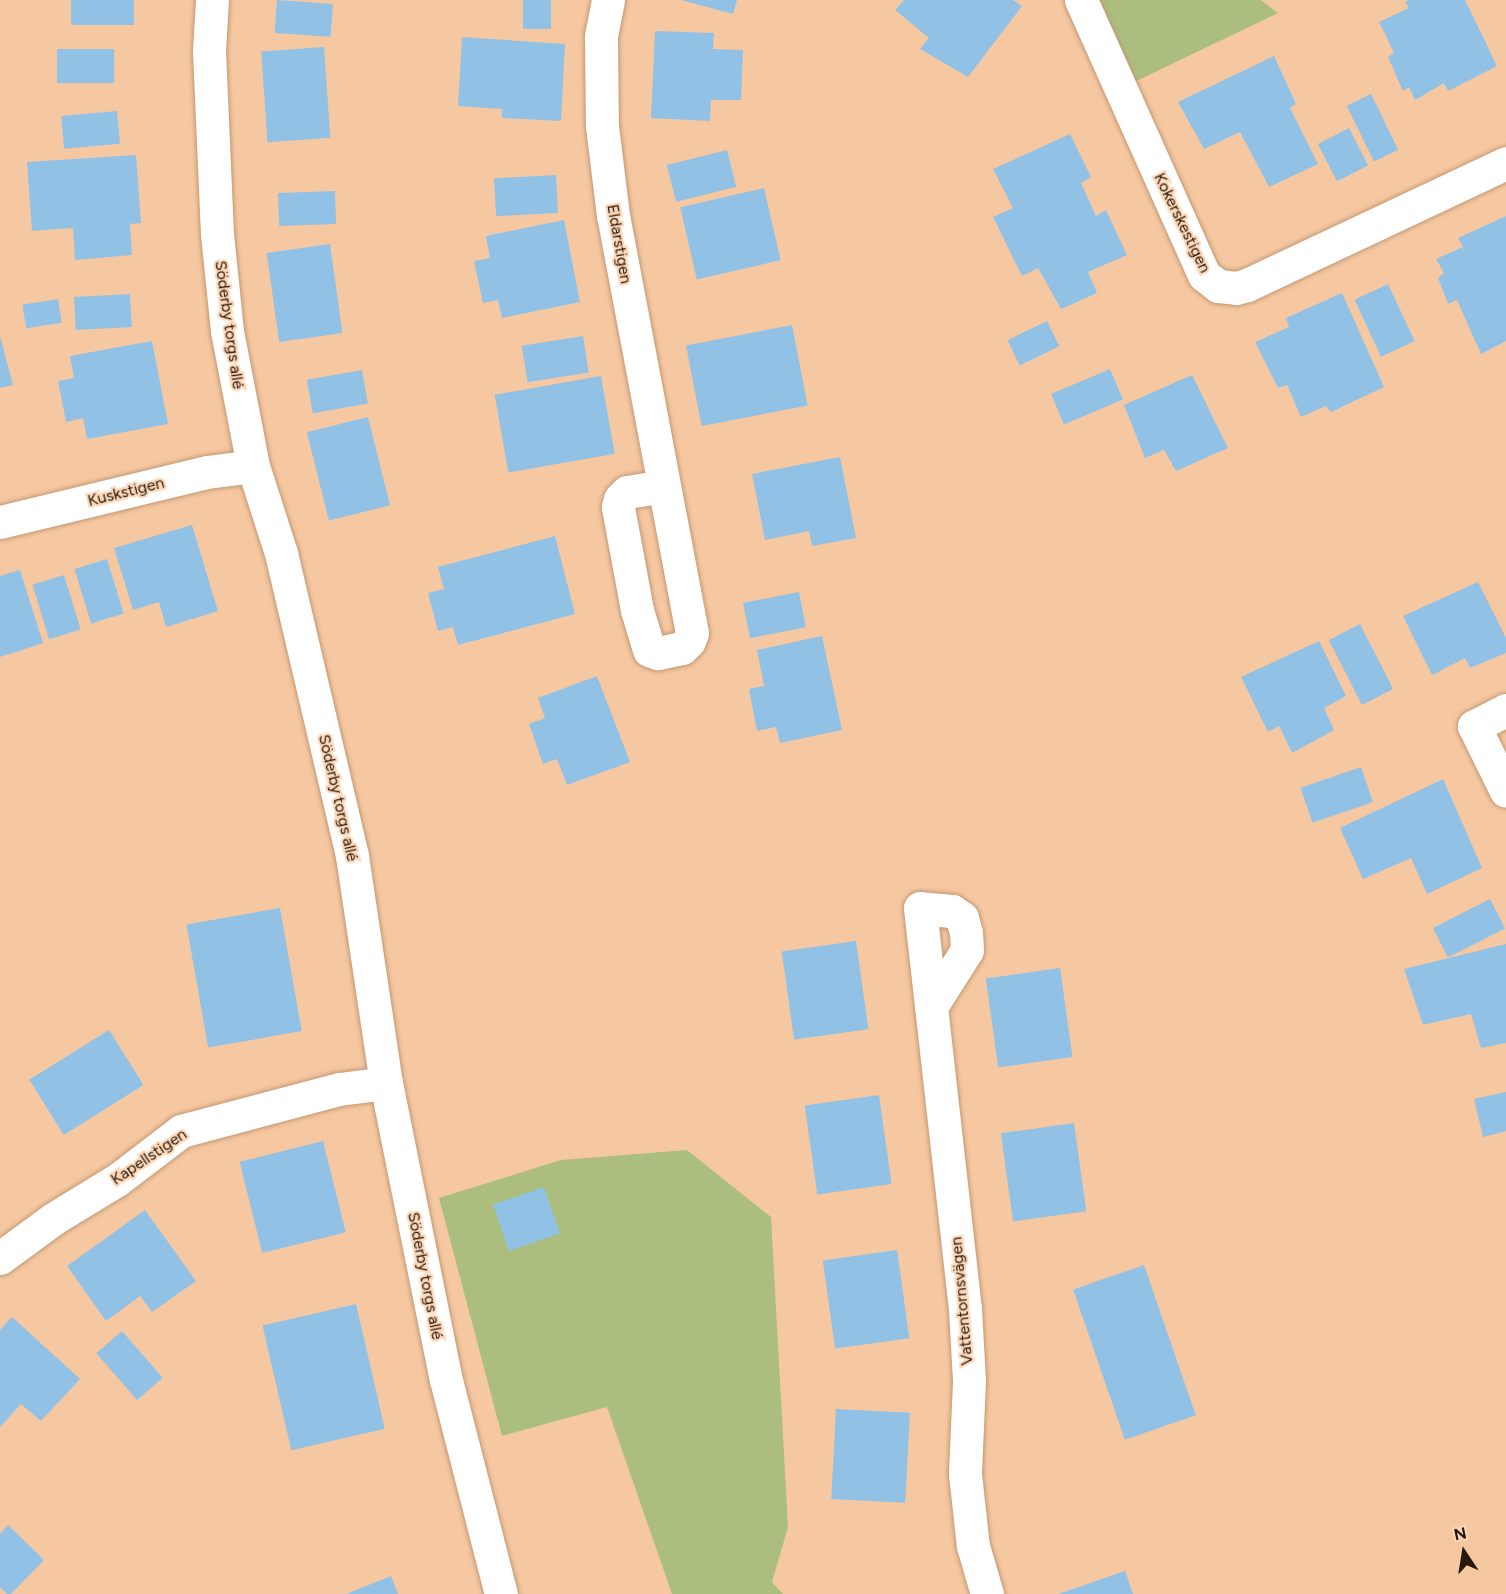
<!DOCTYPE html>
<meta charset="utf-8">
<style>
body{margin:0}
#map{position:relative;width:1506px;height:1594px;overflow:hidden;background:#f6c8a2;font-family:Figtree,sans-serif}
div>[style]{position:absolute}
.green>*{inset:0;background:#abbe7e}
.building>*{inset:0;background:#91c1e5;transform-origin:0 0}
.roads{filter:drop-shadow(0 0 2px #c39873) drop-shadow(0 0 2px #c39873)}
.street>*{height:33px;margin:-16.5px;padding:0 16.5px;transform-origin:16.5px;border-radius:16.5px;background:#fff}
span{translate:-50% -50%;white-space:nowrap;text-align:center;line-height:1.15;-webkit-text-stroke:4.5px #fcd7b9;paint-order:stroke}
.street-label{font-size:16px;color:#281809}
.north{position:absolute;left:1434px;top:1522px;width:60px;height:60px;-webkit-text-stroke:4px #fcd7b9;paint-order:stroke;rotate:348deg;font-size:16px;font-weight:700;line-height:24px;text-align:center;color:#281809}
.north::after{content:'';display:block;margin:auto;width:21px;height:27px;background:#281809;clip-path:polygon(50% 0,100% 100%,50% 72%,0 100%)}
</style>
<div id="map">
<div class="green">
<div style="clip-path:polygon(1099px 0,1261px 0,1278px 13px,1132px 83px)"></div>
<div style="clip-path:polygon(687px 1150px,771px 1217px,788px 1527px,772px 1582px,783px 1594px,672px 1594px,607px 1407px,502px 1436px,439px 1198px,561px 1160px)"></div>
</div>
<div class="building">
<div style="left:71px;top:0;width:63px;height:25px"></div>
<div style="left:277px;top:0;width:56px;height:33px;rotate:4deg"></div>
<div style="left:523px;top:0;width:28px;height:29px"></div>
<div style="clip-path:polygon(681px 0,737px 0,733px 14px)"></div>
<div style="clip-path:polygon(904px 0,1013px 0,1022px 6px,968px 77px,920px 49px,929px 38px,895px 10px)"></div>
<div style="clip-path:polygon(1409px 0,1465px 0,1497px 66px,1448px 91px,1444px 83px,1415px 100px,1409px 87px,1403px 91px,1388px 57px,1394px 53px,1379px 22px,1409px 8px,1405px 2px)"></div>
<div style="clip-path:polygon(655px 31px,714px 33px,713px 49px,743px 50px,741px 100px,711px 100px,710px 121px,651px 118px)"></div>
<div style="clip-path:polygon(462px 37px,565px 44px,561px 121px,502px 118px,502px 109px,458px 106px)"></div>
<div style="left:324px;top:47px;width:91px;height:63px;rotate:86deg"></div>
<div style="left:114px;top:49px;width:34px;height:57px;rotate:90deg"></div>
<div style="clip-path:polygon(1274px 56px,1296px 104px,1290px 108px,1318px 164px,1269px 187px,1240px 132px,1204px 149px,1178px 102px)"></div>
<div style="left:1371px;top:94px;width:62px;height:27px;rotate:64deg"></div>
<div style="left:117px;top:111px;width:33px;height:56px;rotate:85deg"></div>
<div style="left:1349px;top:128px;width:42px;height:35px;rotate:63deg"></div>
<div style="clip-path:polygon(1070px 134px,1091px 177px,1081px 183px,1096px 216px,1106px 210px,1127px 255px,1088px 272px,1097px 293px,1061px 309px,1038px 268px,1022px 276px,993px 217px,1013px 208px,993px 169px)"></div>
<div style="left:727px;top:150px;width:38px;height:62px;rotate:76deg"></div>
<div style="clip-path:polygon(136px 155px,141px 223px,130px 224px,132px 255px,75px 260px,73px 228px,32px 231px,27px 162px)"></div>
<div style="left:556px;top:175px;width:38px;height:62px;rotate:87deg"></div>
<div style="left:764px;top:188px;width:74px;height:86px;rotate:77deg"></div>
<div style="left:335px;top:191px;width:33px;height:57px;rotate:88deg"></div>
<div style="clip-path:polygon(1506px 216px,1506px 341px,1481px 354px,1457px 300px,1448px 304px,1438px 278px,1444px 273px,1436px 259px,1463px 247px,1458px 238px)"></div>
<div style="clip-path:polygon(564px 220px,580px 302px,502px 318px,498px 300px,483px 303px,474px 261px,490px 258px,486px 236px)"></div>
<div style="left:330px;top:244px;width:90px;height:64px;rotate:82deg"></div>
<div style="left:1388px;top:284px;width:63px;height:37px;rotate:65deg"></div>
<div style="clip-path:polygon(1342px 293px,1384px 387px,1331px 412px,1326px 406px,1301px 417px,1287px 385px,1278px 388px,1255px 342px,1289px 327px,1286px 318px)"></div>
<div style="left:130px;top:294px;width:33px;height:56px;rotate:87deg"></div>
<div style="left:58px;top:299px;width:24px;height:36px;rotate:81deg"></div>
<div style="left:1047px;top:321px;width:28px;height:44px;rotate:64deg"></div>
<div style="left:792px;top:325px;width:82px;height:108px;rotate:79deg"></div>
<div style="clip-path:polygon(0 336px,13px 385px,0 388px)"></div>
<div style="left:583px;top:336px;width:37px;height:62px;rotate:81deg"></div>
<div style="clip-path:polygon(152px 341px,168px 424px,87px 439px,83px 418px,66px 422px,58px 381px,74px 378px,70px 356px)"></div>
<div style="left:1110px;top:369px;width:33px;height:64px;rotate:67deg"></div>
<div style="left:362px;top:370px;width:34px;height:56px;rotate:80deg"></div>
<div style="clip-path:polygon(1192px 375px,1228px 448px,1176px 471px,1164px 450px,1145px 458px,1124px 405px)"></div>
<div style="left:601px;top:376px;width:79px;height:108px;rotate:80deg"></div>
<div style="left:368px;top:417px;width:91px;height:63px;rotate:76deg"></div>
<div style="clip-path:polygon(840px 457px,856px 538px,812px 546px,809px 531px,765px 540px,752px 474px)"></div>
<div style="clip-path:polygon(192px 525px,218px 611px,166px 627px,159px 602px,133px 610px,114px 548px)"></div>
<div style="clip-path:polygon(555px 536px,575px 614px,458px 645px,453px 627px,438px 631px,428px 593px,444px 589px,438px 567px)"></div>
<div style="left:107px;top:559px;width:57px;height:34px;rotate:73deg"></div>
<div style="clip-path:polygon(20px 570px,43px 643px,0 657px,0 576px)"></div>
<div style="left:64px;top:575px;width:57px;height:33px;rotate:73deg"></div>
<div style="clip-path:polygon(1478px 582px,1506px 638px,1506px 653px,1470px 668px,1465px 658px,1432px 675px,1403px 616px)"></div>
<div style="left:799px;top:592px;width:36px;height:57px;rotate:79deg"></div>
<div style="left:1360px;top:624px;width:73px;height:35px;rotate:63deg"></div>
<div style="clip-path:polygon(822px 636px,842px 730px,780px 743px,776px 727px,757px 731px,749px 689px,764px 686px,757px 650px)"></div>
<div style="clip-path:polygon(1319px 641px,1346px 696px,1324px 708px,1334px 730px,1292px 753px,1279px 726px,1268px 732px,1241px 677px)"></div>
<div style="clip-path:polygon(597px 676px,630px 762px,567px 785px,557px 759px,543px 764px,529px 724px,545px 718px,538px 698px)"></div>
<div style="left:1361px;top:767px;width:37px;height:64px;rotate:71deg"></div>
<div style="clip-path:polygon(1443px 779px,1482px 868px,1427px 894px,1411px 858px,1363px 879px,1340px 828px)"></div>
<div style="left:1490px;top:899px;width:33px;height:64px;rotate:63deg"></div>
<div style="left:280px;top:908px;width:125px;height:95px;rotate:80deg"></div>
<div style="left:856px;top:941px;width:89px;height:75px;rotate:82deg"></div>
<div style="clip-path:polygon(1506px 944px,1506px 1043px,1481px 1048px,1471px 1014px,1423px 1025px,1404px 969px)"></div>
<div style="left:1060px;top:968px;width:90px;height:75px;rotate:82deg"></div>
<div style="left:109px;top:1030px;width:65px;height:94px;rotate:58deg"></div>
<div style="clip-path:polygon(1506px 1092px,1506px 1131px,1483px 1137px,1474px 1099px)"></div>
<div style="left:879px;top:1095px;width:90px;height:75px;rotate:82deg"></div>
<div style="left:1074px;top:1123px;width:89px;height:74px;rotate:82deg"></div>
<div style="left:323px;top:1141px;width:94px;height:86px;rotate:76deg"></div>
<div style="left:544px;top:1187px;width:49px;height:54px;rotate:71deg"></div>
<div style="clip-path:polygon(145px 1210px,196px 1281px,152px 1312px,140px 1296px,106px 1321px,67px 1266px)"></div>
<div style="left:897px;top:1250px;width:89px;height:75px;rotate:82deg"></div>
<div style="left:1144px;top:1265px;width:159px;height:75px;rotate:71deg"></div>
<div style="left:356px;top:1304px;width:128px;height:96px;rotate:77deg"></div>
<div style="clip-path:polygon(12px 1317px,80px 1379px,41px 1421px,21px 1404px,0 1427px,0 1330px)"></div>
<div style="left:122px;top:1331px;width:62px;height:34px;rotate:49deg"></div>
<div style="left:836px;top:1409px;width:74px;height:90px;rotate:3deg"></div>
<div style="clip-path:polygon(8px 1525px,44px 1560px,11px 1594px,7px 1594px,0 1587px,0 1534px)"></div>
<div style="clip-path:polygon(1125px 1571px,1133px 1594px,1058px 1594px)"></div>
<div style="clip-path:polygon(391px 1576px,398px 1594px,346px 1594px)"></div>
</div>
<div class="roads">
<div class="street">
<div style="left:212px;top:0;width:51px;rotate:93.4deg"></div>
<div style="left:209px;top:51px;width:183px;rotate:87.5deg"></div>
<div style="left:217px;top:234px;width:98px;rotate:84.1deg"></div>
<div style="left:227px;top:331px;width:137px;rotate:79.1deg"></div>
<div style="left:253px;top:466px;width:91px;rotate:72.2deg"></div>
<div style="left:281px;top:553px;width:311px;rotate:76.8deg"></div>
<div style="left:352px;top:856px;width:230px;rotate:81.5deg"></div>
<div style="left:386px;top:1083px;width:303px;rotate:78.6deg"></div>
<div style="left:446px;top:1380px;width:221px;rotate:75.6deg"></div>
<div style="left:608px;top:0;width:38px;rotate:101deg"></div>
<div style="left:601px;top:37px;width:89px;rotate:89.4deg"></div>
<div style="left:602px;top:126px;width:90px;rotate:83deg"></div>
<div style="left:613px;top:215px;width:425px;rotate:79.3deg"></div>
<div style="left:692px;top:633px;width:9px;rotate:111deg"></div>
<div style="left:689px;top:641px;width:10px;rotate:135deg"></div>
<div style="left:682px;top:648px;width:25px;rotate:168deg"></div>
<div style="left:658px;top:653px;width:9px;rotate:-162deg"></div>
<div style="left:649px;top:650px;width:42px;rotate:-106.7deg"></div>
<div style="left:637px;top:610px;width:105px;rotate:-100.5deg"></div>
<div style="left:618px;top:507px;width:8px;rotate:-76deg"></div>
<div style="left:620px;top:499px;width:10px;rotate:-45deg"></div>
<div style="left:627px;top:492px;width:36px;rotate:-9deg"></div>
<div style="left:1081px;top:0;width:301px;rotate:65.9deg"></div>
<div style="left:1204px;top:275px;width:18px;rotate:38deg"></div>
<div style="left:1218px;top:286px;width:18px;rotate:6deg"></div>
<div style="left:1236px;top:288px;width:11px;rotate:-15deg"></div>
<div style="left:1247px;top:285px;width:286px;rotate:-25.2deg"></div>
<div style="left:0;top:522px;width:213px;rotate:-13.6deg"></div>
<div style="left:207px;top:472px;width:46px;rotate:-7.4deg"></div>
<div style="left:1506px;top:710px;width:36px;rotate:153deg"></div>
<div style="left:1474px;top:726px;width:72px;rotate:63.8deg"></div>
<div style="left:931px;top:1007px;width:67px;rotate:-57.7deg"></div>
<div style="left:967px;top:950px;width:17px;rotate:-93deg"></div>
<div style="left:966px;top:933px;width:16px;rotate:-105deg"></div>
<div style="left:962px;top:918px;width:12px;rotate:-145deg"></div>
<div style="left:952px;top:911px;width:32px;rotate:-175deg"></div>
<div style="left:920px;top:908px;width:404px;rotate:83.6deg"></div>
<div style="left:965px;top:1309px;width:72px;rotate:86.8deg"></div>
<div style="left:969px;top:1381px;width:93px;rotate:92.5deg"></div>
<div style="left:965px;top:1474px;width:72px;rotate:83.7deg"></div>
<div style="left:973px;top:1546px;width:50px;rotate:73.7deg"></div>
<div style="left:0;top:1258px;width:66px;rotate:-36.3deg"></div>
<div style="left:53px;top:1219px;width:75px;rotate:-31.4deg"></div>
<div style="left:117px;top:1180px;width:81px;rotate:-37.4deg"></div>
<div style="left:181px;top:1131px;width:163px;rotate:-14.9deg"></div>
<div style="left:339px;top:1089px;width:47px;rotate:-7.3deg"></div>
</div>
</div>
<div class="street-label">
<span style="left:1182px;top:223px;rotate:64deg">Kokerskestigen</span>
<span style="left:619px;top:244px;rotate:80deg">Eldarstigen</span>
<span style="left:229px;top:325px;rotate:82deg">Söderby torgs allé</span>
<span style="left:126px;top:492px;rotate:-14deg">Kuskstigen</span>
<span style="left:338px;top:798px;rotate:77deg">Söderby torgs allé</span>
<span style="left:149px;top:1157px;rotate:-34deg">Kapellstigen</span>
<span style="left:425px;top:1276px;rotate:79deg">Söderby torgs allé</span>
<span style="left:962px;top:1301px;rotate:-95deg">Vattentornsvägen</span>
</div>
<div class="north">N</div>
</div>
